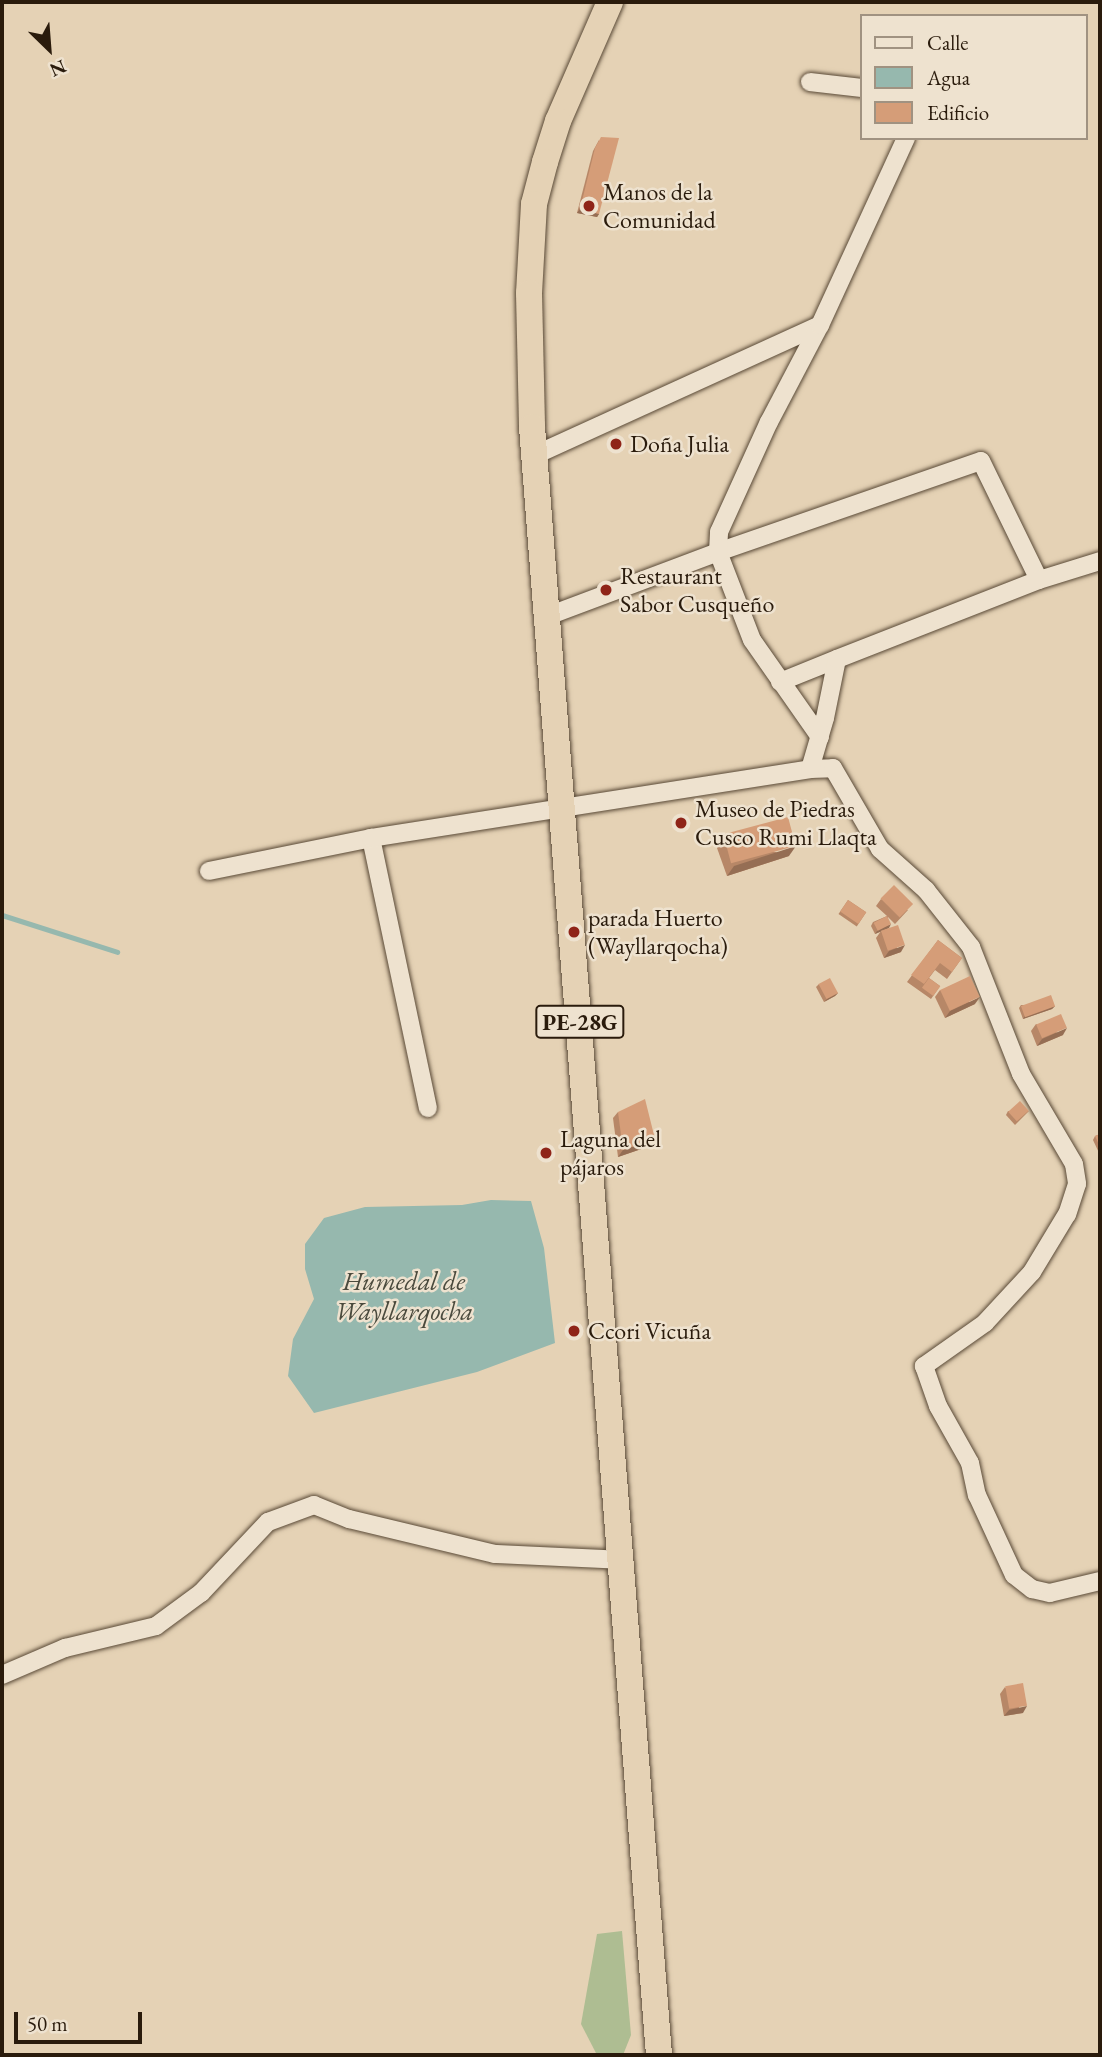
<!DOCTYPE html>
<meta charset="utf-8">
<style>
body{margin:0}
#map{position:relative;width:1102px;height:2057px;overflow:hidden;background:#e5d2b5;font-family:"EB Garamond",serif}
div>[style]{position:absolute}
.green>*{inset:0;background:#aebd92}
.water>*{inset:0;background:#96b8ae}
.stream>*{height:5px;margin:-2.5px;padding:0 2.5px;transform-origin:2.5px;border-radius:2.5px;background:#96b8ae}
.roads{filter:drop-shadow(0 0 2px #594936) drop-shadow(0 0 2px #594936)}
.minor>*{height:18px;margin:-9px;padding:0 9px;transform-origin:9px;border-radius:9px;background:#eee2cf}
.highway>*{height:26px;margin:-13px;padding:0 13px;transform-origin:13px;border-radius:13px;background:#e5d2b5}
.wall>*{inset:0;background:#b78767;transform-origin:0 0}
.shaded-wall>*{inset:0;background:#956e54}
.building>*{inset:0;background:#d59d78;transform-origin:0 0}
.dots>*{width:19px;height:19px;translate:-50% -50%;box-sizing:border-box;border:4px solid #eee2cf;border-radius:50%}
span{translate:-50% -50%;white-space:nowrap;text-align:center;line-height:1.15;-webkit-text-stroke:5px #eee2cf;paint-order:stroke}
.shield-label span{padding:2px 5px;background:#eee2cf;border:2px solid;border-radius:5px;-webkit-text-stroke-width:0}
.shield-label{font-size:23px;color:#2a1b0c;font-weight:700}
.poi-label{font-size:24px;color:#2a1b0c}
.left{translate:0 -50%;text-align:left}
.water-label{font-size:26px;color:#4a4a3d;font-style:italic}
.frame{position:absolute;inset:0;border:4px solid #2a1b0c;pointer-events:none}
.legend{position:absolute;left:860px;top:14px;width:228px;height:126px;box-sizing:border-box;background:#eee2cf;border:2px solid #a09281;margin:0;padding:9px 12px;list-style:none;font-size:21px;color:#2a1b0c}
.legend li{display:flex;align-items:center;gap:14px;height:35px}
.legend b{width:35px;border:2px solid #a09281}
.north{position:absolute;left:14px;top:14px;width:70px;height:70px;-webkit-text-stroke:5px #eee2cf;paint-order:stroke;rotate:155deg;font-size:19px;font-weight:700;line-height:28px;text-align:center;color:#2a1b0c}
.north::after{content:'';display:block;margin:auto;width:24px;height:32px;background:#2a1b0c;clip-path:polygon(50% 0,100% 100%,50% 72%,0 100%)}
.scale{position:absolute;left:14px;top:2012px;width:128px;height:32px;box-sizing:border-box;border:4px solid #2a1b0c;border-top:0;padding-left:9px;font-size:21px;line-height:24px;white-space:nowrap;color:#2a1b0c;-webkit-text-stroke:5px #eee2cf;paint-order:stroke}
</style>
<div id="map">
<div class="green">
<div style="clip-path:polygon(622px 1931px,631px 2035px,623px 2055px,597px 2055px,581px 2024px,597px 1934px)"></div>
</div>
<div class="water">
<div style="clip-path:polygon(491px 1200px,531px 1201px,544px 1248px,555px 1343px,477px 1372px,314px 1413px,288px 1376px,293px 1339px,314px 1299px,305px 1269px,305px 1244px,324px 1218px,365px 1207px,462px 1205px)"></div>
</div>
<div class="stream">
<div style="left:2px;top:915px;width:121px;rotate:17.8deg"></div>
</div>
<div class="roads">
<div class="minor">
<div style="left:810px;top:82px;width:52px;rotate:6.6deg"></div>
<div style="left:535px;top:455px;width:313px;rotate:-24.5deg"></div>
<div style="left:548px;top:616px;width:182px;rotate:-20.6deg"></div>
<div style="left:718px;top:552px;width:278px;rotate:-19.1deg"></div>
<div style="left:981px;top:461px;width:132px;rotate:64deg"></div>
<div style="left:780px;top:682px;width:61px;rotate:-22deg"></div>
<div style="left:820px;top:737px;width:118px;rotate:-125deg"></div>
<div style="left:752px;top:640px;width:94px;rotate:-111.1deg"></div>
<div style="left:718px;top:552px;width:20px;rotate:-87deg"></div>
<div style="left:719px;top:532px;width:121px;rotate:-65.6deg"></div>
<div style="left:769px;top:422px;width:110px;rotate:-62.3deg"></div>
<div style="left:820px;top:325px;width:206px;rotate:-65.3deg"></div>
<div style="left:810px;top:769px;width:23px;rotate:-2deg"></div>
<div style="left:833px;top:768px;width:94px;rotate:59.9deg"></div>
<div style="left:880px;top:849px;width:62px;rotate:41.7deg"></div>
<div style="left:926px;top:890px;width:73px;rotate:51.7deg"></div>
<div style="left:971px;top:947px;width:136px;rotate:68.5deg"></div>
<div style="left:1021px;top:1074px;width:104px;rotate:59.5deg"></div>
<div style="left:1074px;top:1164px;width:20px;rotate:81deg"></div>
<div style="left:1077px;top:1184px;width:32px;rotate:108deg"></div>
<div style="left:1067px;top:1214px;width:68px;rotate:121.1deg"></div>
<div style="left:1032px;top:1272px;width:69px;rotate:132.7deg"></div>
<div style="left:985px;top:1323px;width:75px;rotate:144.8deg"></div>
<div style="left:924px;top:1366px;width:42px;rotate:70.7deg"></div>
<div style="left:938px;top:1406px;width:65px;rotate:60.7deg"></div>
<div style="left:970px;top:1463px;width:33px;rotate:78deg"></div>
<div style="left:977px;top:1495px;width:88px;rotate:65.2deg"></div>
<div style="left:1014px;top:1575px;width:23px;rotate:38deg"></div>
<div style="left:1032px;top:1589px;width:18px;rotate:13deg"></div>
<div style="left:1050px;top:1593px;width:51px;rotate:-13.5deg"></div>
<div style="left:371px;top:838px;width:276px;rotate:78.1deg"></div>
<div style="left:209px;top:871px;width:165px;rotate:-11.5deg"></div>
<div style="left:371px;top:838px;width:444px;rotate:-8.9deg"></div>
<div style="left:810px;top:769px;width:53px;rotate:-73.6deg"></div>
<div style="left:825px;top:718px;width:60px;rotate:-78.5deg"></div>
<div style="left:837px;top:659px;width:217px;rotate:-21.4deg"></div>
<div style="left:1039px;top:580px;width:64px;rotate:-17.3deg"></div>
<div style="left:2px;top:1675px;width:69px;rotate:-23.2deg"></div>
<div style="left:65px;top:1648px;width:94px;rotate:-13.6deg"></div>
<div style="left:156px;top:1626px;width:56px;rotate:-36.3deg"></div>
<div style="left:201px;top:1593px;width:98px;rotate:-46.7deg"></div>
<div style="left:268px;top:1522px;width:49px;rotate:-20.3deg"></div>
<div style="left:314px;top:1505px;width:38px;rotate:22deg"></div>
<div style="left:349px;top:1519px;width:150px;rotate:13.5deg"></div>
<div style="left:495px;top:1554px;width:126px;rotate:2.7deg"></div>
</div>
<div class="highway">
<div style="left:610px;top:2px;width:130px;rotate:113.6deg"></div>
<div style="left:558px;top:121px;width:43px;rotate:107.6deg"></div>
<div style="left:545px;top:162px;width:43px;rotate:104.7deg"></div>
<div style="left:534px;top:204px;width:89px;rotate:93.2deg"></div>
<div style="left:529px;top:293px;width:134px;rotate:88.7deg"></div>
<div style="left:532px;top:427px;width:1633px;rotate:85.54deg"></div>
</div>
</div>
<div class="wall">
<div style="clip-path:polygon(599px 140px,599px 214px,597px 217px,577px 213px,593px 151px)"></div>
<div style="clip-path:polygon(724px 837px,789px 856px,727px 876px,717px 848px)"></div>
<div style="clip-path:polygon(881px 899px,908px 910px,895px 924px,888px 917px,889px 928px,875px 934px,871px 926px,873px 922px,887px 916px,876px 906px)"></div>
<div style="left:848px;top:900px;width:22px;height:17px;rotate:34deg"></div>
<div style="clip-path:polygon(881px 931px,901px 952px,884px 958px,876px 938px)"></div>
<div style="clip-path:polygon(938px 940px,962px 958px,947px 979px,935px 970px,929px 978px,940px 986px,931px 999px,907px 982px)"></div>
<div style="clip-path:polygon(819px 984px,838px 993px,835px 996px,824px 1002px,816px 987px)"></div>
<div style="clip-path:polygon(940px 990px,975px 1004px,945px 1018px,935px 997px)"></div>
<div style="clip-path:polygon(1021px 1005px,1055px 1006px,1052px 1009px,1023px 1019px,1019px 1008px)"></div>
<div style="clip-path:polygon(1036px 1024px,1063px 1035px,1037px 1046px,1031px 1031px)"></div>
<div style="clip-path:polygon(1008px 1111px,1029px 1111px,1015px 1125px,1006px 1115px)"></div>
<div style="clip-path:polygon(618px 1112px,655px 1139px,650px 1146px,618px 1157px,613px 1118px)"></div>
<div style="clip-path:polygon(1100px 1134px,1100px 1155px,1093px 1140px,1095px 1136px)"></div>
<div style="clip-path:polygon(1005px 1687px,1023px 1713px,1004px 1716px,1000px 1694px)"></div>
</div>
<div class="shaded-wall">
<div style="clip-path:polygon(580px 209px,599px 214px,597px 217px,577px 213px)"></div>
<div style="clip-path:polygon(796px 846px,789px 856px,727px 876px,734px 866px)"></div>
<div style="clip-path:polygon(891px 924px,889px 928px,875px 934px,877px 931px)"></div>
<div style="clip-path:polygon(905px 945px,901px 952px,884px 958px,889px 951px)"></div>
<div style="clip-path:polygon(838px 993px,835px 996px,824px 1002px,827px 999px)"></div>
<div style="clip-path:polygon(980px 997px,975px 1004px,945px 1018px,950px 1011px)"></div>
<div style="clip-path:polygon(1055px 1006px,1052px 1009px,1023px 1019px,1025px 1016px)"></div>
<div style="clip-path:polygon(1067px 1028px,1063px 1035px,1037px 1046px,1042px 1039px)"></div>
<div style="clip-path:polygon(655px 1139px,650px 1146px,618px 1157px,623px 1150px)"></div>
<div style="clip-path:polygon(1027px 1706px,1023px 1713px,1004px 1716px,1009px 1710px)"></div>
</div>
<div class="building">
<div style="clip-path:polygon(601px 137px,619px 138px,599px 214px,580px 209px,595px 148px)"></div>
<div style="left:788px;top:817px;width:30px;height:67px;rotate:75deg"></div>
<div style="left:894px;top:885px;width:27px;height:19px;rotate:45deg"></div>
<div style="left:848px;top:900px;width:22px;height:14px;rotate:34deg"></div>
<div style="left:887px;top:916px;width:9px;height:15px;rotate:63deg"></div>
<div style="left:898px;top:925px;width:21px;height:18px;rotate:71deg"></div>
<div style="clip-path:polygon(938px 940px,962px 958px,952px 972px,940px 963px,924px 984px,911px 975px)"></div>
<div style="left:970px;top:976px;width:23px;height:33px;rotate:65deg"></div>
<div style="left:830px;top:978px;width:17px;height:13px;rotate:62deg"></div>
<div style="left:929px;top:978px;width:14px;height:12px;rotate:36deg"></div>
<div style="left:1051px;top:995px;width:12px;height:32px;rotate:70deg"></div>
<div style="left:1061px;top:1014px;width:15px;height:27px;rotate:67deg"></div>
<div style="clip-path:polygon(645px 1099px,655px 1139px,623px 1150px,618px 1112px)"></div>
<div style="left:1020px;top:1101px;width:13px;height:16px;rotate:48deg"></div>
<div style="clip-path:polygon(1100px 1134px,1100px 1147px,1095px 1136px)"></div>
<div style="left:1023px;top:1683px;width:23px;height:18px;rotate:80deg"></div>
</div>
<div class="dots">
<div style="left:589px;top:206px;background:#8f2418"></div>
<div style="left:616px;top:444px;background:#8f2418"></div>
<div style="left:606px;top:590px;background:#8f2418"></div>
<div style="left:681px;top:823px;background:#8f2418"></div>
<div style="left:574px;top:932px;background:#8f2418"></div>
<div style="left:546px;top:1153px;background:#8f2418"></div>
<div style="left:574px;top:1331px;background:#8f2418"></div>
</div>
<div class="shield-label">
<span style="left:580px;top:1022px">PE-28G</span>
</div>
<div class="poi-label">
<span class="left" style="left:603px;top:206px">Manos de la<br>Comunidad</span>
<span class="left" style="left:630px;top:444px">Doña Julia</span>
<span class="left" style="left:620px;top:590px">Restaurant<br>Sabor Cusqueño</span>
<span class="left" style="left:695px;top:823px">Museo de Piedras<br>Cusco Rumi Llaqta</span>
<span class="left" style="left:588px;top:932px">parada Huerto<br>(Wayllarqocha)</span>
<span class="left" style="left:560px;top:1153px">Laguna del<br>pájaros</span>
<span class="left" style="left:588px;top:1331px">Ccori Vicuña</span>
</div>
<div class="water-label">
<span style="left:404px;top:1297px">Humedal de<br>Wayllarqocha</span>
</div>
<div class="frame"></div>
<ul class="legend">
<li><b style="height:9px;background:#eee2cf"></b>Calle</li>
<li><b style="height:19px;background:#96b8ae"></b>Agua</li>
<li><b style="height:19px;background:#d59d78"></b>Edificio</li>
</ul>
<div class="north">N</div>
<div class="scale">50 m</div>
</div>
